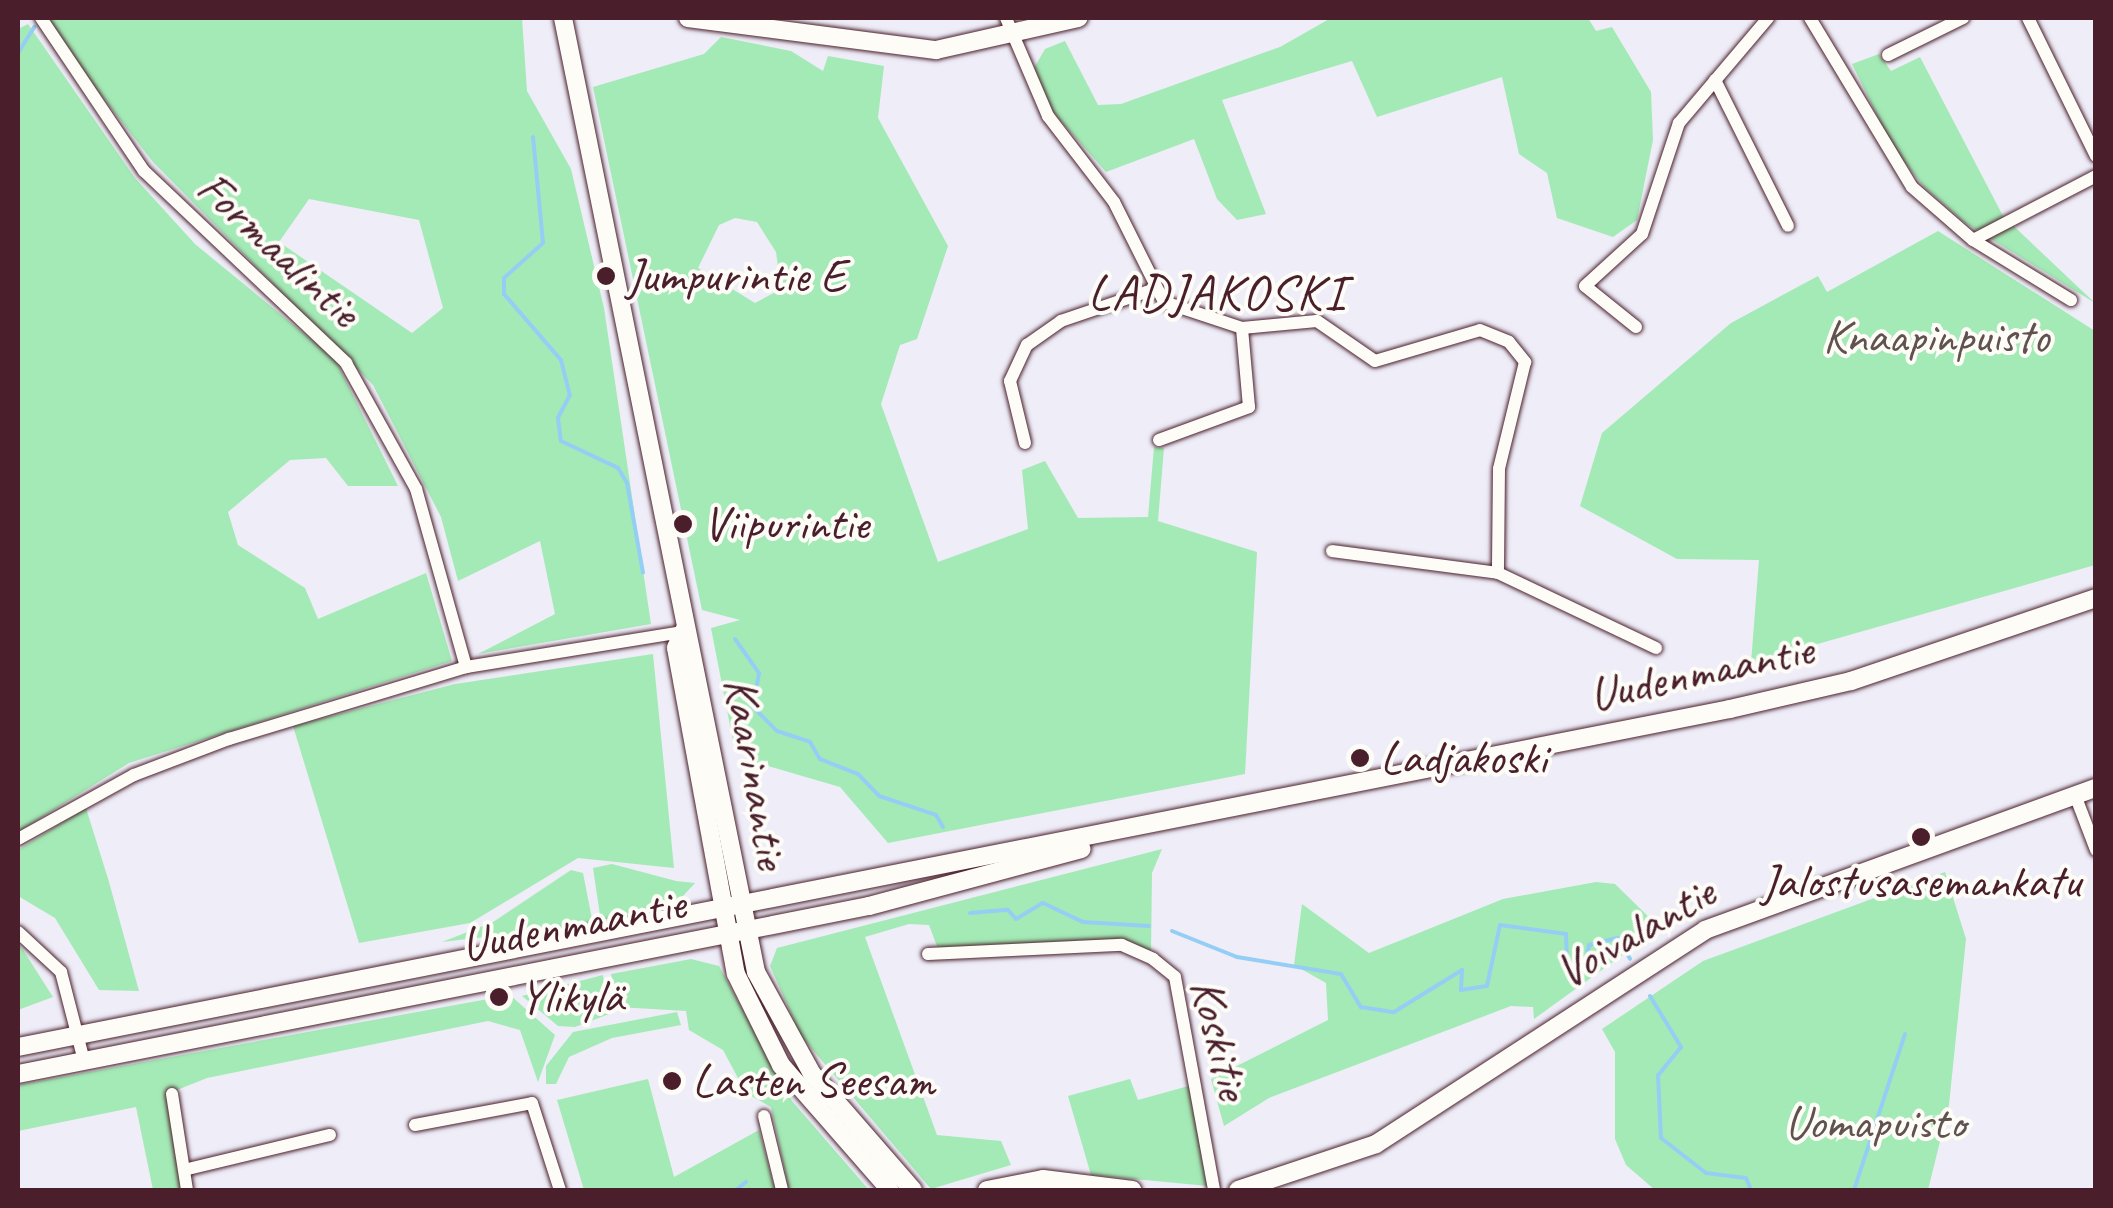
<!DOCTYPE html>
<meta charset="utf-8">
<style>
body{margin:0}
#map{position:relative;width:2113px;height:1208px;overflow:hidden;background:#eeedf8;font-family:Caveat,sans-serif}
div>[style]{position:absolute}
.green>*{inset:0;background:#a4eab6}
.stream>*{height:4px;margin:-2px;padding:0 2px;transform-origin:2px;border-radius:2px;background:#95cef5}
.roads{filter:drop-shadow(0 0 2px #4a1f2b) drop-shadow(0 0 2px #4a1f2b)}
.street>*{height:12px;margin:-6px;padding:0 6px;transform-origin:6px;border-radius:6px;background:#fdfcf7}
.secondary>*{height:18px;margin:-9px;padding:0 9px;transform-origin:9px;border-radius:9px;background:#fdfcf7}
.dots>*{width:28px;height:28px;translate:-50% -50%;box-sizing:border-box;border:5px solid #fdfcf7;border-radius:50%}
span{translate:-50% -50%;white-space:nowrap;text-align:center;line-height:1.15;-webkit-text-stroke:8px #fdfcf7;paint-order:stroke}
.street-label{font-size:48px;color:#4a1f2b}
.poi-label{font-size:48px;color:#4a1f2b}
.left{translate:0 -50%;text-align:left}
.park-label{font-size:48px;color:#60524e}
.neighbourhood-label{font-size:50px;color:#4a1f2b;letter-spacing:2.5px}
.frame{position:absolute;inset:0;border:20px solid #4a1f2b;pointer-events:none}
</style>
<div id="map">
<div class="green">
<div style="clip-path:polygon(evenodd,41px 18px,522px 18px,527px 91px,571px 169px,604px 308px,651px 624px,478px 654px,555px 614px,540px 541px,458px 581px,441px 517px,373px 385px,153px 162px,41px 18px,309px 199px,419px 220px,443px 308px,412px 333px,279px 242px,309px 199px)"></div>
<div style="clip-path:polygon(1331px 18px,1588px 18px,1596px 31px,1612px 27px,1651px 92px,1653px 140px,1637px 220px,1613px 237px,1557px 218px,1547px 173px,1519px 154px,1502px 77px,1377px 117px,1352px 61px,1222px 100px,1266px 214px,1237px 220px,1217px 199px,1194px 139px,1106px 172px,1052px 111px,1034px 68px,1045px 49px,1065px 41px,1098px 105px,1121px 104px,1280px 47px)"></div>
<div style="clip-path:polygon(28px 24px,135px 178px,195px 244px,335px 359px,398px 486px,348px 486px,326px 458px,290px 460px,228px 512px,238px 545px,305px 588px,318px 619px,426px 573px,452px 661px,129px 763px,18px 832px,18px 29px)"></div>
<div style="clip-path:polygon(evenodd,721px 37px,791px 51px,823px 71px,828px 56px,884px 66px,878px 118px,948px 246px,917px 339px,900px 345px,881px 404px,938px 562px,1028px 529px,1022px 470px,1045px 461px,1078px 518px,1148px 517px,1154px 447px,1164px 448px,1158px 521px,1257px 552px,1245px 774px,888px 843px,840px 787px,751px 761px,733px 741px,711px 628px,740px 620px,702px 610px,593px 87px,704px 54px,721px 37px,735px 218px,757px 222px,776px 252px,781px 289px,755px 303px,698px 268px,719px 225px,735px 218px)"></div>
<div style="clip-path:polygon(1879px 54px,1891px 71px,1920px 57px,2003px 216px,2095px 303px,1965px 223px,1924px 187px,1892px 146px,1852px 64px)"></div>
<div style="clip-path:polygon(1938px 231px,2095px 331px,2095px 565px,1751px 663px,1759px 560px,1677px 559px,1580px 506px,1602px 433px,1731px 323px,1818px 276px,1827px 292px)"></div>
<div style="clip-path:polygon(653px 654px,674px 868px,578px 858px,470px 923px,359px 943px,293px 726px,455px 684px)"></div>
<div style="clip-path:polygon(86px 808px,109px 882px,139px 991px,99px 990px,55px 918px,18px 896px,18px 850px)"></div>
<div style="clip-path:polygon(1162px 849px,1152px 873px,1151px 953px,1121px 940px,938px 949px,929px 925px,909px 924px,865px 937px,937px 1135px,1001px 1141px,1011px 1165px,931px 1189px,801px 1036px,770px 966px,777px 948px)"></div>
<div style="clip-path:polygon(612px 864px,676px 881px,695px 883px,672px 908px,601px 922px,593px 868px)"></div>
<div style="clip-path:polygon(571px 870px,583px 873px,593px 924px,442px 942px,493px 922px)"></div>
<div style="clip-path:polygon(1945px 872px,1966px 939px,1949px 1105px,1928px 1190px,1655px 1190px,1626px 1165px,1615px 1139px,1615px 1052px,1602px 1029px,1703px 961px)"></div>
<div style="clip-path:polygon(1596px 882px,1615px 884px,1660px 928px,1534px 1019px,1533px 1007px,1511px 1006px,1269px 1098px,1224px 1126px,1211px 1079px,1328px 1020px,1326px 983px,1294px 965px,1302px 904px,1369px 953px,1503px 899px)"></div>
<div style="clip-path:polygon(18px 942px,53px 997px,18px 1010px)"></div>
<div style="clip-path:polygon(691px 959px,719px 966px,792px 1101px,869px 1190px,789px 1190px,771px 1107px,746px 1093px,723px 1050px,689px 1030px,686px 1011px,618px 1007px,611px 974px)"></div>
<div style="clip-path:polygon(603px 975px,609px 1014px,575px 1027px,558px 1026px,522px 996px)"></div>
<div style="clip-path:polygon(510px 995px,555px 1035px,538px 1082px,520px 1030px,488px 1021px,207px 1078px,172px 1092px,180px 1190px,153px 1190px,136px 1107px,18px 1131px,18px 1085px)"></div>
<div style="clip-path:polygon(677px 1012px,681px 1025px,612px 1038px,569px 1057px,556px 1084px,546px 1084px,546px 1066px,573px 1032px)"></div>
<div style="clip-path:polygon(648px 1079px,674px 1177px,759px 1130px,775px 1190px,584px 1190px,557px 1100px)"></div>
<div style="clip-path:polygon(1130px 1079px,1138px 1100px,1192px 1085px,1208px 1186px,1091px 1175px,1068px 1096px)"></div>
</div>
<div class="stream">
<div style="left:18px;top:53px;width:31px;rotate:-58deg"></div>
<div style="left:533px;top:137px;width:106px;rotate:84.6deg"></div>
<div style="left:543px;top:243px;width:52px;rotate:138.1deg"></div>
<div style="left:504px;top:278px;width:16px;rotate:90deg"></div>
<div style="left:504px;top:294px;width:87px;rotate:49.2deg"></div>
<div style="left:561px;top:360px;width:36px;rotate:76deg"></div>
<div style="left:570px;top:395px;width:26px;rotate:118deg"></div>
<div style="left:558px;top:418px;width:23px;rotate:83deg"></div>
<div style="left:561px;top:441px;width:63px;rotate:25.3deg"></div>
<div style="left:618px;top:468px;width:17px;rotate:59deg"></div>
<div style="left:627px;top:483px;width:91px;rotate:79.9deg"></div>
<div style="left:735px;top:639px;width:42px;rotate:54.8deg"></div>
<div style="left:759px;top:673px;width:35px;rotate:100deg"></div>
<div style="left:753px;top:707px;width:34px;rotate:45deg"></div>
<div style="left:777px;top:731px;width:35px;rotate:18deg"></div>
<div style="left:810px;top:742px;width:20px;rotate:60deg"></div>
<div style="left:820px;top:759px;width:41px;rotate:21.5deg"></div>
<div style="left:858px;top:774px;width:30px;rotate:46deg"></div>
<div style="left:879px;top:796px;width:60px;rotate:18.4deg"></div>
<div style="left:936px;top:815px;width:14px;rotate:60deg"></div>
<div style="left:970px;top:913px;width:38px;rotate:-5deg"></div>
<div style="left:1008px;top:910px;width:12px;rotate:48deg"></div>
<div style="left:1016px;top:919px;width:31px;rotate:-31deg"></div>
<div style="left:1043px;top:903px;width:44px;rotate:25.4deg"></div>
<div style="left:1083px;top:922px;width:66px;rotate:3.5deg"></div>
<div style="left:1172px;top:931px;width:70px;rotate:21.8deg"></div>
<div style="left:1237px;top:957px;width:105px;rotate:9.3deg"></div>
<div style="left:1341px;top:974px;width:39px;rotate:59deg"></div>
<div style="left:1361px;top:1007px;width:33px;rotate:9deg"></div>
<div style="left:1394px;top:1012px;width:80px;rotate:-31.7deg"></div>
<div style="left:1462px;top:970px;width:20px;rotate:93deg"></div>
<div style="left:1461px;top:990px;width:26px;rotate:-9deg"></div>
<div style="left:1487px;top:986px;width:62px;rotate:-78deg"></div>
<div style="left:1500px;top:925px;width:67px;rotate:7.8deg"></div>
<div style="left:1566px;top:934px;width:28px;rotate:88deg"></div>
<div style="left:1567px;top:962px;width:18px;rotate:3deg"></div>
<div style="left:1585px;top:963px;width:18px;rotate:-77deg"></div>
<div style="left:1589px;top:945px;width:30px;rotate:-14deg"></div>
<div style="left:1618px;top:938px;width:24px;rotate:60deg"></div>
<div style="left:1650px;top:996px;width:60px;rotate:58.7deg"></div>
<div style="left:1681px;top:1047px;width:36px;rotate:129deg"></div>
<div style="left:1658px;top:1075px;width:63px;rotate:87.3deg"></div>
<div style="left:1661px;top:1138px;width:57px;rotate:37.9deg"></div>
<div style="left:1706px;top:1173px;width:40px;rotate:7.1deg"></div>
<div style="left:1746px;top:1178px;width:13px;rotate:67deg"></div>
<div style="left:736px;top:1190px;width:13px;rotate:-39deg"></div>
<div style="left:1854px;top:1190px;width:164px;rotate:-71.9deg"></div>
</div>
<div class="roads">
<div class="street">
<div style="left:41px;top:18px;width:184px;rotate:56.1deg"></div>
<div style="left:144px;top:171px;width:279px;rotate:43.5deg"></div>
<div style="left:346px;top:363px;width:144px;rotate:60.9deg"></div>
<div style="left:416px;top:489px;width:185px;rotate:74.3deg"></div>
<div style="left:1006px;top:18px;width:107px;rotate:66.8deg"></div>
<div style="left:1048px;top:116px;width:108px;rotate:52.5deg"></div>
<div style="left:1114px;top:202px;width:112px;rotate:63.4deg"></div>
<div style="left:1164px;top:302px;width:82px;rotate:18.4deg"></div>
<div style="left:1242px;top:328px;width:75px;rotate:-5.3deg"></div>
<div style="left:1317px;top:321px;width:70px;rotate:34.6deg"></div>
<div style="left:1375px;top:361px;width:109px;rotate:-16.4deg"></div>
<div style="left:1480px;top:330px;width:31px;rotate:22deg"></div>
<div style="left:1509px;top:342px;width:26px;rotate:51deg"></div>
<div style="left:1525px;top:362px;width:110px;rotate:103.7deg"></div>
<div style="left:1499px;top:469px;width:104px;rotate:90.6deg"></div>
<div style="left:1810px;top:18px;width:197px;rotate:58.9deg"></div>
<div style="left:1912px;top:187px;width:81px;rotate:41deg"></div>
<div style="left:1973px;top:240px;width:115px;rotate:31.5deg"></div>
<div style="left:2028px;top:18px;width:154px;rotate:63.8deg"></div>
<div style="left:1888px;top:55px;width:84px;rotate:-26.3deg"></div>
<div style="left:1715px;top:80px;width:163px;rotate:63.4deg"></div>
<div style="left:1973px;top:240px;width:139px;rotate:-27.5deg"></div>
<div style="left:1636px;top:327px;width:65px;rotate:-141.2deg"></div>
<div style="left:1585px;top:286px;width:77px;rotate:-42.4deg"></div>
<div style="left:1642px;top:234px;width:117px;rotate:-71.6deg"></div>
<div style="left:1679px;top:123px;width:138px;rotate:-49.7deg"></div>
<div style="left:1159px;top:440px;width:96px;rotate:-20.1deg"></div>
<div style="left:1249px;top:407px;width:79px;rotate:-95.1deg"></div>
<div style="left:1025px;top:443px;width:64px;rotate:-103.6deg"></div>
<div style="left:1010px;top:381px;width:40px;rotate:-65deg"></div>
<div style="left:1027px;top:345px;width:42px;rotate:-35.2deg"></div>
<div style="left:1061px;top:321px;width:96px;rotate:-18.8deg"></div>
<div style="left:1332px;top:551px;width:167px;rotate:7.5deg"></div>
<div style="left:1498px;top:573px;width:175px;rotate:25.4deg"></div>
<div style="left:2075px;top:795px;width:59px;rotate:69.1deg"></div>
<div style="left:18px;top:839px;width:132px;rotate:-28.9deg"></div>
<div style="left:134px;top:775px;width:102px;rotate:-20.8deg"></div>
<div style="left:229px;top:739px;width:248px;rotate:-16.9deg"></div>
<div style="left:466px;top:667px;width:220px;rotate:-9.2deg"></div>
<div style="left:18px;top:932px;width:59px;rotate:42.9deg"></div>
<div style="left:61px;top:972px;width:92px;rotate:75.5deg"></div>
<div style="left:928px;top:954px;width:194px;rotate:-2.7deg"></div>
<div style="left:1122px;top:945px;width:34px;rotate:24deg"></div>
<div style="left:1153px;top:959px;width:28px;rotate:39deg"></div>
<div style="left:1175px;top:977px;width:217px;rotate:79.6deg"></div>
<div style="left:172px;top:1094px;width:97px;rotate:81.1deg"></div>
<div style="left:764px;top:1116px;width:76px;rotate:76.3deg"></div>
<div style="left:415px;top:1125px;width:119px;rotate:-10.6deg"></div>
<div style="left:532px;top:1103px;width:91px;rotate:72.2deg"></div>
<div style="left:188px;top:1169px;width:146px;rotate:-13.5deg"></div>
</div>
<div class="secondary">
<div style="left:563px;top:18px;width:973px;rotate:78.56deg"></div>
<div style="left:756px;top:972px;width:116px;rotate:61.2deg"></div>
<div style="left:812px;top:1074px;width:154px;rotate:49deg"></div>
<div style="left:688px;top:18px;width:250px;rotate:7.4deg"></div>
<div style="left:936px;top:50px;width:146px;rotate:-12.7deg"></div>
<div style="left:683px;top:632px;width:17px;rotate:114deg"></div>
<div style="left:676px;top:648px;width:331px;rotate:79.6deg"></div>
<div style="left:736px;top:974px;width:102px;rotate:63.7deg"></div>
<div style="left:781px;top:1065px;width:166px;rotate:48.9deg"></div>
<div style="left:18px;top:1047px;width:1745px;rotate:-11.17deg"></div>
<div style="left:1730px;top:709px;width:124px;rotate:-13deg"></div>
<div style="left:1851px;top:681px;width:259px;rotate:-18.7deg"></div>
<div style="left:18px;top:1074px;width:867px;rotate:-11.17deg"></div>
<div style="left:869px;top:906px;width:220px;rotate:-15deg"></div>
<div style="left:987px;top:1190px;width:57px;rotate:-11.1deg"></div>
<div style="left:1043px;top:1179px;width:90px;rotate:7deg"></div>
<div style="left:1238px;top:1190px;width:145px;rotate:-18.4deg"></div>
<div style="left:1376px;top:1144px;width:392px;rotate:-33deg"></div>
<div style="left:1705px;top:930px;width:416px;rotate:-20deg"></div>
</div>
</div>
<div class="dots">
<div style="left:606px;top:276px;background:#4a1f2b"></div>
<div style="left:683px;top:524px;background:#4a1f2b"></div>
<div style="left:1360px;top:758px;background:#4a1f2b"></div>
<div style="left:1921px;top:837px;background:#4a1f2b"></div>
<div style="left:499px;top:997px;background:#4a1f2b"></div>
<div style="left:672px;top:1081px;background:#4a1f2b"></div>
</div>
<div class="street-label">
<span style="left:279px;top:249px;rotate:43deg">Formaalintie</span>
<span style="left:1701px;top:672px;rotate:-12deg">Uudenmaantie</span>
<span style="left:756px;top:773px;rotate:80deg">Kaarinantie</span>
<span style="left:573px;top:924px;rotate:-11deg">Uudenmaantie</span>
<span style="left:1635px;top:932px;rotate:-30deg">Voivalantie</span>
<span style="left:1220px;top:1039px;rotate:76deg">Koskitie</span>
</div>
<div class="poi-label">
<span class="left" style="left:626px;top:276px">Jumpurintie E</span>
<span class="left" style="left:703px;top:524px">Viipurintie</span>
<span class="left" style="left:1380px;top:758px">Ladjakoski</span>
<span style="left:1921px;top:882px">Jalostusasemankatu</span>
<span class="left" style="left:519px;top:997px">Ylikylä</span>
<span class="left" style="left:692px;top:1081px">Lasten Seesam</span>
</div>
<div class="park-label">
<span style="left:1936px;top:337px">Knaapinpuisto</span>
<span style="left:1875px;top:1123px">Uomapuisto</span>
</div>
<div class="neighbourhood-label">
<span style="left:1217px;top:293px">LADJAKOSKI</span>
</div>
<div class="frame"></div>
</div>
